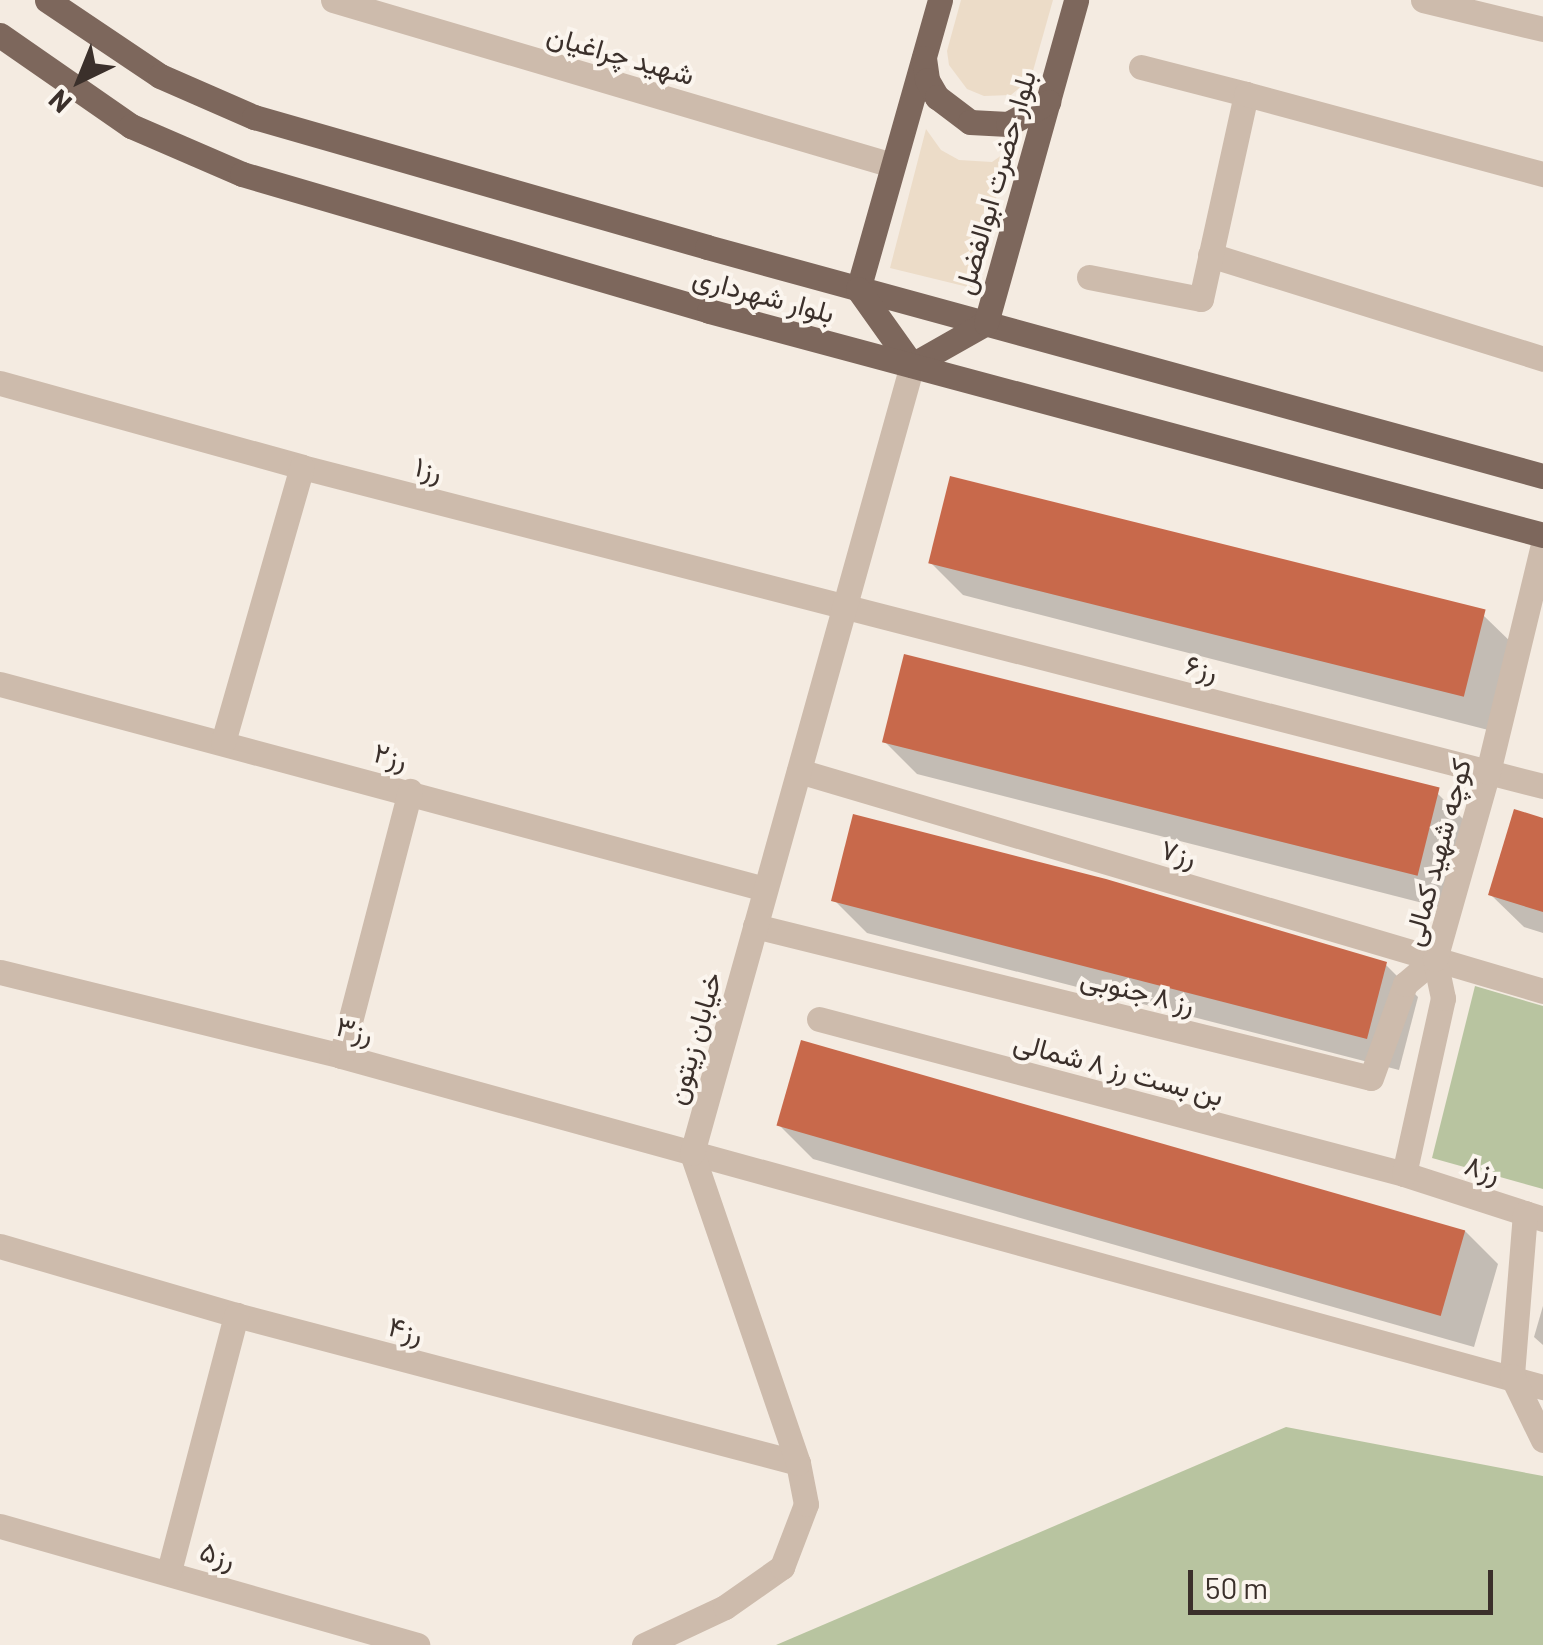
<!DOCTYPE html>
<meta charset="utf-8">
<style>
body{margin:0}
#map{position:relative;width:1543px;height:1645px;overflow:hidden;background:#f4ebe1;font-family:Barlow,Vazirmatn,sans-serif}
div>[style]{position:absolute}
.green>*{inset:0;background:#b8c4a0}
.plaza>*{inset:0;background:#ecdcc8}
.shadow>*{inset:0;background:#0003}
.building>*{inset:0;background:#c8694b;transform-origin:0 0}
.minor>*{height:25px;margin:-12.5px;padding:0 12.5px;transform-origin:12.5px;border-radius:12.5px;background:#cdbbac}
.major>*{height:25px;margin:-12.5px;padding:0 12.5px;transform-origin:12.5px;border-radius:12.5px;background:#7d675c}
span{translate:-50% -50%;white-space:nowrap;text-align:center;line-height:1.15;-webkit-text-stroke:8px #fbf5ee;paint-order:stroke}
.street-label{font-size:28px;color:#3b302b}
.north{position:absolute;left:30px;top:30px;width:100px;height:100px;-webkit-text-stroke:8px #fbf5ee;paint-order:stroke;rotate:223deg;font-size:28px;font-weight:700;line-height:40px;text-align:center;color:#3b302b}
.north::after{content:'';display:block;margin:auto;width:35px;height:45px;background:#3b302b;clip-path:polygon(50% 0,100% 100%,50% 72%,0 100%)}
.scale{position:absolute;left:1188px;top:1570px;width:305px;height:45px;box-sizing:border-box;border:5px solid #3b302b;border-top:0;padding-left:12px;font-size:30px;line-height:35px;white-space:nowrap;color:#3b302b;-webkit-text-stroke:8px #fbf5ee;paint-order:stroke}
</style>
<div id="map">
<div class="green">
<div style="clip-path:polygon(1475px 986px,1543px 1006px,1543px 1189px,1432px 1158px)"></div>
<div style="clip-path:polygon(1286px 1427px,1543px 1476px,1543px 1645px,776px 1645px)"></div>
</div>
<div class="plaza">
<div style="clip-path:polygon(961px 0,1053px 0,1031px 78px,1011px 95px,984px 96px,967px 89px,949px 65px,947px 51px)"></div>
<div style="clip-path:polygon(926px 129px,941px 150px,959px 160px,992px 162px,1009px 150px,972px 288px,890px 268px)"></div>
</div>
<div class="shadow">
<div style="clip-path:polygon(930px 562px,1484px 616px,1517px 648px,1496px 732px,963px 595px)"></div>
<div style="clip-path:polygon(884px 741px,1438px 794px,1471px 827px,1450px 910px,917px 774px)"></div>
<div style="clip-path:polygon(1543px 820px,1543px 933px,1524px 927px,1491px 895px)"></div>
<div style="clip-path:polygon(834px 900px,1385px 964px,1418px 997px,1399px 1070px,867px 933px)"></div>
<div style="clip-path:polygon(780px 1126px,1465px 1231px,1498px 1264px,1474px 1347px,813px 1159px)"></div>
<div style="clip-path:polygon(1543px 1306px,1543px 1345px,1534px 1337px)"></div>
</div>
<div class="building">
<div style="left:950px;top:476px;width:552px;height:90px;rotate:14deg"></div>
<div style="left:904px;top:654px;width:552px;height:91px;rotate:14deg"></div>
<div style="clip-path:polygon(1514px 809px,1543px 818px,1543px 912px,1488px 895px)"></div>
<div style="clip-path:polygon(853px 814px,1106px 879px,1387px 962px,1367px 1039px,831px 901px)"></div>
<div style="left:801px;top:1040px;width:691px;height:89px;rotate:16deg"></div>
</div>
<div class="minor">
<div style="left:333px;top:0;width:583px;rotate:16.45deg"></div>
<div style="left:1423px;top:0;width:123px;rotate:13.6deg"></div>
<div style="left:1141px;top:67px;width:108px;rotate:14.4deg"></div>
<div style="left:1210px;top:255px;width:349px;rotate:17.3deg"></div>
<div style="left:1089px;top:277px;width:114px;rotate:11.1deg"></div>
<div style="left:1201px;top:299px;width:210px;rotate:-77.6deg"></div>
<div style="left:1246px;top:94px;width:308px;rotate:15.1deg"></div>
<div style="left:0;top:383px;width:313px;rotate:15.5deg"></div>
<div style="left:302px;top:467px;width:1281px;rotate:14.42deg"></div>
<div style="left:0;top:684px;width:792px;rotate:15deg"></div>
<div style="left:223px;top:742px;width:286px;rotate:-74deg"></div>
<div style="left:799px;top:771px;width:776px;rotate:16.47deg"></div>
<div style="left:755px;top:926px;width:634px;rotate:13.86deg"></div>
<div style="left:1371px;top:1078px;width:100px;rotate:-70.1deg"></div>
<div style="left:1405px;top:984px;width:39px;rotate:-40deg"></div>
<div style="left:0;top:972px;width:351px;rotate:13.8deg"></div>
<div style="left:341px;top:1056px;width:1247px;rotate:15.4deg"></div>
<div style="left:819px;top:1019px;width:605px;rotate:14.84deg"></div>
<div style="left:1404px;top:1174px;width:146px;rotate:17.9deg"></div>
<div style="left:341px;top:1056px;width:274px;rotate:-75.4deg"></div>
<div style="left:1404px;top:1174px;width:180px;rotate:-77.5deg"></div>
<div style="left:1443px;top:998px;width:40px;rotate:-102deg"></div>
<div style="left:1435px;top:959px;width:194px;rotate:-74.2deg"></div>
<div style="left:1488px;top:772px;width:234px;rotate:-76.4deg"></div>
<div style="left:1525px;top:1213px;width:164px;rotate:94.6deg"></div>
<div style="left:1512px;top:1376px;width:71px;rotate:64.2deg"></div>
<div style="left:0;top:1246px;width:246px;rotate:16.3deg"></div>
<div style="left:236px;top:1315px;width:581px;rotate:14.75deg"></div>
<div style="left:0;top:1526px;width:434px;rotate:15.9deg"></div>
<div style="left:169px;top:1571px;width:265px;rotate:-75.3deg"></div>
<div style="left:644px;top:1645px;width:89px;rotate:-25.1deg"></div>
<div style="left:725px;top:1607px;width:70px;rotate:-35.1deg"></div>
<div style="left:782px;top:1567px;width:67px;rotate:-69.1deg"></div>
<div style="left:806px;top:1504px;width:42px;rotate:-101deg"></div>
<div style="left:798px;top:1463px;width:328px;rotate:-108.9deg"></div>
<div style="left:692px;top:1153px;width:818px;rotate:-74.4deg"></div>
</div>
<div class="major">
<div style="left:47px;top:0;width:136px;rotate:33.9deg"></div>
<div style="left:160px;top:76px;width:103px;rotate:23.6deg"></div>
<div style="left:254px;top:117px;width:471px;rotate:16deg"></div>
<div style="left:707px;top:247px;width:867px;rotate:15.32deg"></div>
<div style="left:940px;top:0;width:300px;rotate:105.8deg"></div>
<div style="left:858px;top:289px;width:93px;rotate:54.6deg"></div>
<div style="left:912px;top:365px;width:85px;rotate:-29.6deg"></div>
<div style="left:986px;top:323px;width:335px;rotate:-74.4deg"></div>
<div style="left:0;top:35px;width:160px;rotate:34.8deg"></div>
<div style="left:131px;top:126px;width:121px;rotate:23.4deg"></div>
<div style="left:242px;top:174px;width:487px;rotate:16.3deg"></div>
<div style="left:709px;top:311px;width:864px;rotate:15.03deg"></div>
<div style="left:924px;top:58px;width:22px;rotate:82deg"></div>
<div style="left:927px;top:80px;width:20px;rotate:60deg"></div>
<div style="left:937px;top:97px;width:41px;rotate:37.1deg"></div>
<div style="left:970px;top:122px;width:38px;rotate:3deg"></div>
<div style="left:1008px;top:124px;width:46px;rotate:-28.8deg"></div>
</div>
<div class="street-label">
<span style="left:621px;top:54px;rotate:16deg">شهید چراغیان</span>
<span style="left:994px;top:182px;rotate:-74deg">بلوار حضرت ابوالفضل</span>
<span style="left:764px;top:294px;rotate:15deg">بلوار شهرداری</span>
<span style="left:429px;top:468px;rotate:14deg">رز۱</span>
<span style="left:1202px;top:667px;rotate:15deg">رز۶</span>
<span style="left:391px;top:755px;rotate:15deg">رز۲</span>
<span style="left:1179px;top:852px;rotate:16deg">رز۷</span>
<span style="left:1436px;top:852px;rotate:-75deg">کوچه شهید کمالی</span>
<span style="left:1138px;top:990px;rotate:14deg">رز ۸ جنوبی</span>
<span style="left:355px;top:1029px;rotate:15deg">رز۳</span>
<span style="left:693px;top:1038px;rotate:-74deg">خیابان زیتون</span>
<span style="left:1119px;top:1068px;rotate:15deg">بن بست رز ۸ شمالی</span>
<span style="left:1483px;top:1168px;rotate:18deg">رز۸</span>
<span style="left:406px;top:1329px;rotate:15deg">رز۴</span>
<span style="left:218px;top:1554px;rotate:17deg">رز۵</span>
</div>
<div class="north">N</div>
<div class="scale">50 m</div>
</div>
